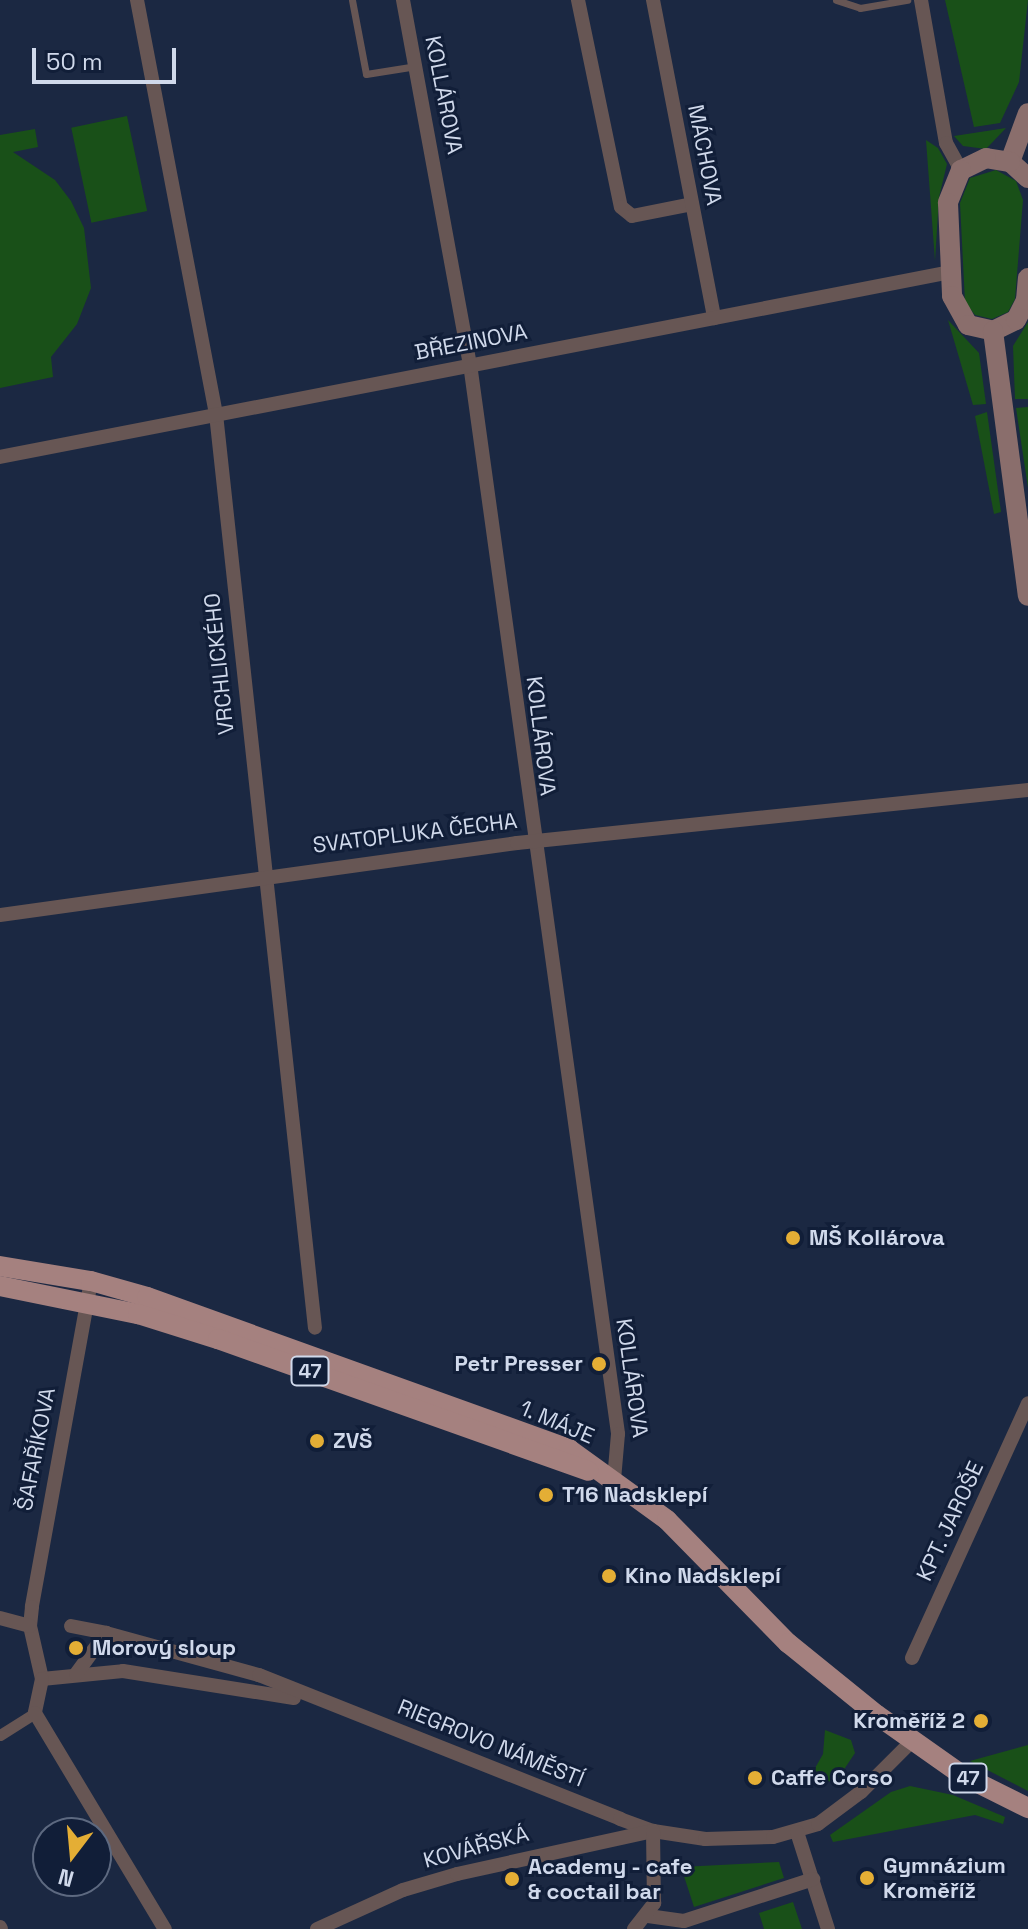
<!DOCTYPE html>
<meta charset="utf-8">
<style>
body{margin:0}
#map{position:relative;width:1028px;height:1929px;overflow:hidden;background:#1b2842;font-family:"Space Grotesk",sans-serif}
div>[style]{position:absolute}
.green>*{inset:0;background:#195018;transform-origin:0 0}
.service>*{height:7px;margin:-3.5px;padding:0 3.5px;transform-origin:3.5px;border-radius:3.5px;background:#675654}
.pedestrian>*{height:11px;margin:-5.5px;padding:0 5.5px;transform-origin:5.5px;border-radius:5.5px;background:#675654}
.minor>*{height:14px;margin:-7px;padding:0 7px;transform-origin:7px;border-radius:7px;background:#675654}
.secondary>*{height:20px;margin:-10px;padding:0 10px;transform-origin:10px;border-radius:10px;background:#8a6e6c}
.primary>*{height:20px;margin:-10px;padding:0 10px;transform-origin:10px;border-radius:10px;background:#a5817f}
.dots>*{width:22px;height:22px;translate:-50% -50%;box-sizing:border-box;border:4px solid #111e38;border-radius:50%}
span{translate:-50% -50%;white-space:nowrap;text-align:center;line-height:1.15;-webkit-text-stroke:6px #111e38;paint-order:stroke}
.shield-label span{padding:2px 6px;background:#111e38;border:2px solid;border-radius:6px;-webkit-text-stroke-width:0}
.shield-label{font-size:20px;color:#d0d9eb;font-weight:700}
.street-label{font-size:22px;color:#d0d9eb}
.poi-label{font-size:22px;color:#d0d9eb;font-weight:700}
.left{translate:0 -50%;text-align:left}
.right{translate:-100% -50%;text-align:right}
.north{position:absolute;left:32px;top:1817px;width:80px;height:80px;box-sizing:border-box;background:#111e38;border:2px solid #5d6980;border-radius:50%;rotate:196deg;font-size:22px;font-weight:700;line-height:32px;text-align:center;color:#d0d9eb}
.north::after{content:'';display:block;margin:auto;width:28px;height:36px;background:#e4ae35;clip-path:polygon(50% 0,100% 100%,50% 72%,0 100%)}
.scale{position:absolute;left:32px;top:48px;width:144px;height:36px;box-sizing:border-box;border:4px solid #d0d9eb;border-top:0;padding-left:10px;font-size:24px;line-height:28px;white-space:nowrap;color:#d0d9eb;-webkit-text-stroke:6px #111e38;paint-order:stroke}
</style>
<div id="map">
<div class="green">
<div style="clip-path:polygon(945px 0,1028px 0,1019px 82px,1000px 123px,974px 127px)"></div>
<div style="left:127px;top:116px;width:97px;height:57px;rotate:78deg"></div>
<div style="clip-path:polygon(1006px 128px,986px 149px,963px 146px,954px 136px)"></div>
<div style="clip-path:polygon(35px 129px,38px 147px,13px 152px,55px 180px,71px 201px,84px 228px,91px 288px,77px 324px,51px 357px,53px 377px,0 388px,0 135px)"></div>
<div style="clip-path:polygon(926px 140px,938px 148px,947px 164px,939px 197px,935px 261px)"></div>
<div style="clip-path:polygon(996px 170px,1016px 181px,1023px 200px,1015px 299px,1008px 312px,992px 319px,975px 315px,965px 302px,960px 203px,970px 178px)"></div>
<div style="clip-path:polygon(948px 320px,979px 353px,986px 404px,973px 405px)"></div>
<div style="clip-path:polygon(1028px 322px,1028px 399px,1015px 399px,1013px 346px)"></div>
<div style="clip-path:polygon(1028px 407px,1028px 488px,1016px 408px)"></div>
<div style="clip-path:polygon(987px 412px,1001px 512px,994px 514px,975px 416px)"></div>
<div style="clip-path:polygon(825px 1730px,851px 1740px,855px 1753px,839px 1777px,819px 1786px,810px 1777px,823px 1754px)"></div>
<div style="clip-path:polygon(1028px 1745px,1028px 1791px,970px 1761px)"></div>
<div style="clip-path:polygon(910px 1786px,953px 1795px,1005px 1817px,1003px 1824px,975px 1815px,833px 1842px,830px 1835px,891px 1792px)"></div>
<div style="clip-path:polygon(779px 1862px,784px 1878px,694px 1907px,681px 1867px)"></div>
<div style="clip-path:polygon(793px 1902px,802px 1929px,764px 1929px,759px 1913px)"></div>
</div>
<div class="service">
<div style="left:352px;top:0;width:75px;rotate:79.3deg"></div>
<div style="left:366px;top:74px;width:51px;rotate:-9.1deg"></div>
<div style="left:836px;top:0;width:25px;rotate:18deg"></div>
<div style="left:860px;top:8px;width:48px;rotate:-9.7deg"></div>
</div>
<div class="pedestrian">
<div style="left:0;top:1735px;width:41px;rotate:-32.2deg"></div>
</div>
<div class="minor">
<div style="left:137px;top:0;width:421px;rotate:79.2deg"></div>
<div style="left:216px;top:414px;width:919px;rotate:83.82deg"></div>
<div style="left:403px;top:0;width:370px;rotate:79.6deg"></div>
<div style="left:470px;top:364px;width:1080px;rotate:82.12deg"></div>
<div style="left:618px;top:1434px;width:46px;rotate:95deg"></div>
<div style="left:578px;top:0;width:211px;rotate:78.3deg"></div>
<div style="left:621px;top:207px;width:14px;rotate:39deg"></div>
<div style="left:632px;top:216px;width:61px;rotate:-11.3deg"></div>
<div style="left:653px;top:0;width:324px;rotate:79.1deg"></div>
<div style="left:921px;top:0;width:145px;rotate:80.1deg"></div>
<div style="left:946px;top:143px;width:31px;rotate:61deg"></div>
<div style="left:0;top:457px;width:969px;rotate:-11.01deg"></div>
<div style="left:0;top:915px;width:522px;rotate:-7.93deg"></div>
<div style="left:517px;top:843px;width:514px;rotate:-5.92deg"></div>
<div style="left:91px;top:1281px;width:331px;rotate:100.3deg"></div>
<div style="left:32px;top:1607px;width:19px;rotate:96deg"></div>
<div style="left:30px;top:1626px;width:54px;rotate:77.2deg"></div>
<div style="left:42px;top:1679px;width:81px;rotate:-5.6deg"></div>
<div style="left:123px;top:1671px;width:173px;rotate:9deg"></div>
<div style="left:0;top:1618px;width:31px;rotate:15deg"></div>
<div style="left:71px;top:1626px;width:36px;rotate:11deg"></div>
<div style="left:912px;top:1658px;width:280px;rotate:-65.5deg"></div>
<div style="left:76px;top:1674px;width:51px;rotate:-53.8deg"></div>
<div style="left:106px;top:1633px;width:159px;rotate:15.4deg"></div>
<div style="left:259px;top:1675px;width:389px;rotate:21.7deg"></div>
<div style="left:620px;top:1819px;width:35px;rotate:20deg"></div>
<div style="left:653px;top:1831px;width:53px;rotate:8.7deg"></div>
<div style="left:705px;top:1839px;width:68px;rotate:-1.7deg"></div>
<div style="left:773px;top:1837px;width:47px;rotate:-16.1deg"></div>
<div style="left:818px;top:1824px;width:54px;rotate:-36.7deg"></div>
<div style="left:861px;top:1792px;width:72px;rotate:-45deg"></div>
<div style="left:42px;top:1679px;width:35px;rotate:102deg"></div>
<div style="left:35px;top:1713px;width:252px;rotate:59deg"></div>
<div style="left:797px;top:1832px;width:102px;rotate:72.3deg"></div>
<div style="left:648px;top:1916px;width:36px;rotate:8deg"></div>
<div style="left:684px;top:1921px;width:136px;rotate:-18deg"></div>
<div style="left:0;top:1927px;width:2px;rotate:63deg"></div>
<div style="left:317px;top:1929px;width:94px;rotate:-24.4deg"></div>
<div style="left:403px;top:1890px;width:56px;rotate:-16.5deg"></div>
<div style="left:457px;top:1874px;width:201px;rotate:-12.4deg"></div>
<div style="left:634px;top:1929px;width:33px;rotate:-52deg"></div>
<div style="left:654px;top:1903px;width:72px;rotate:-90.8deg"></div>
</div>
<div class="secondary">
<div style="left:1010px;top:162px;width:52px;rotate:-69.8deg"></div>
<div style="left:1028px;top:178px;width:24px;rotate:-138deg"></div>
<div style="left:1010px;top:162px;width:24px;rotate:-171deg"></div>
<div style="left:986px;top:158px;width:28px;rotate:154deg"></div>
<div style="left:961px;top:170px;width:35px;rotate:112deg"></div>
<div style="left:948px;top:203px;width:93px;rotate:87.5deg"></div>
<div style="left:952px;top:296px;width:33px;rotate:61deg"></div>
<div style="left:968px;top:325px;width:26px;rotate:13deg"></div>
<div style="left:993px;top:331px;width:25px;rotate:-26deg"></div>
<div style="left:1016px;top:320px;width:22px;rotate:-63deg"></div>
<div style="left:1026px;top:300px;width:22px;rotate:-85deg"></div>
<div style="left:993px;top:331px;width:267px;rotate:82.5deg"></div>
</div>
<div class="primary">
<div style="left:0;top:1266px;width:92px;rotate:9.4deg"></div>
<div style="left:91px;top:1281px;width:58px;rotate:15.9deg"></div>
<div style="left:147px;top:1297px;width:449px;rotate:19.8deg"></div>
<div style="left:569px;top:1449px;width:121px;rotate:35.9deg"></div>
<div style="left:667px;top:1520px;width:173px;rotate:45.5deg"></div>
<div style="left:788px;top:1643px;width:114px;rotate:39deg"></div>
<div style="left:877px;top:1715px;width:104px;rotate:35.2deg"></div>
<div style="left:962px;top:1775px;width:74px;rotate:26.6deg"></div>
<div style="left:0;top:1286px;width:141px;rotate:11.5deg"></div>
<div style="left:138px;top:1314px;width:84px;rotate:17.4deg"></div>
<div style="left:218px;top:1339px;width:393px;rotate:19.6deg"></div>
</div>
<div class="dots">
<div style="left:793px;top:1238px;background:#e4ae35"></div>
<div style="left:599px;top:1364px;background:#e4ae35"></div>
<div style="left:317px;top:1441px;background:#e4ae35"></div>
<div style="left:546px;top:1495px;background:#e4ae35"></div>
<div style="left:609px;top:1576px;background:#e4ae35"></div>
<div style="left:76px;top:1648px;background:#e4ae35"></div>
<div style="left:981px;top:1721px;background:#e4ae35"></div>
<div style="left:755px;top:1778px;background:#e4ae35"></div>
<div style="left:867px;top:1878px;background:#e4ae35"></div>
<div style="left:512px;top:1879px;background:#e4ae35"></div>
</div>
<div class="shield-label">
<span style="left:310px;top:1371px">47</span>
<span style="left:968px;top:1778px">47</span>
</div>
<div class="street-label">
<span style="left:444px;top:95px;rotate:79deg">KOLLÁROVA</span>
<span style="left:705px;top:155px;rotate:79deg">MÁCHOVA</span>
<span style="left:471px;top:342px;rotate:-11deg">BŘEZINOVA</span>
<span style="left:219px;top:664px;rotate:-96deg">VRCHLICKÉHO</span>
<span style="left:541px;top:736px;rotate:83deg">KOLLÁROVA</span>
<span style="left:415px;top:833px;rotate:-7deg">SVATOPLUKA ČECHA</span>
<span style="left:632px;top:1378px;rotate:82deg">KOLLÁROVA</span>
<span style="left:557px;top:1422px;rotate:23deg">1. MÁJE</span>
<span style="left:36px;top:1449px;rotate:-79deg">ŠAFAŘÍKOVA</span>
<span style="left:950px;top:1521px;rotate:-65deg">KPT. JAROŠE</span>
<span style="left:491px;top:1743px;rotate:22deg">RIEGROVO NÁMĚSTÍ</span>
<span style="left:476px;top:1847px;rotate:-15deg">KOVÁŘSKÁ</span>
</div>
<div class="poi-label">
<span class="left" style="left:809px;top:1238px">MŠ Kollárova</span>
<span class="right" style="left:583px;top:1364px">Petr Presser</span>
<span class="left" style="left:333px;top:1441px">ZVŠ</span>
<span class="left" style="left:562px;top:1495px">T16 Nadsklepí</span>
<span class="left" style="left:625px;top:1576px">Kino Nadsklepí</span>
<span class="left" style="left:92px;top:1648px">Morový sloup</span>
<span class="right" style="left:965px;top:1721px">Kroměříž 2</span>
<span class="left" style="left:771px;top:1778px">Caffe Corso</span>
<span class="left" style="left:883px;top:1878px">Gymnázium<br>Kroměříž</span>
<span class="left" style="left:528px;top:1879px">Academy - cafe<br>&amp; coctail bar</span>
</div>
<div class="north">N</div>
<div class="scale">50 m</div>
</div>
